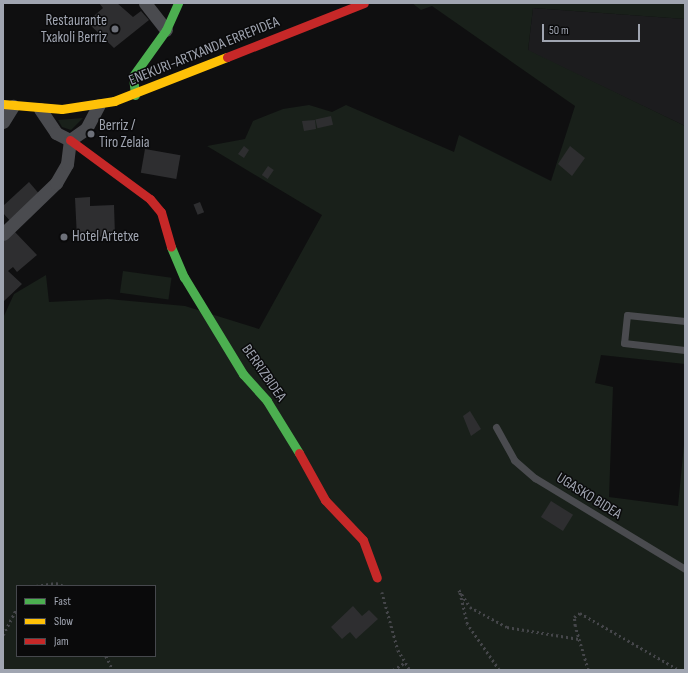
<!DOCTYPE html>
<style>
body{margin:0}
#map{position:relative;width:688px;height:673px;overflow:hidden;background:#0f0f10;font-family:"Sofia Sans Condensed",sans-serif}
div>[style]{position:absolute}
.built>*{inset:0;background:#1c1c1e}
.green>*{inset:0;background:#19201a;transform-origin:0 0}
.building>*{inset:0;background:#2e2e30;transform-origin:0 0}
.path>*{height:2.5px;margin-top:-1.25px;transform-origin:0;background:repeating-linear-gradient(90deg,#45464a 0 2px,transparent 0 5px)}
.lane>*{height:7px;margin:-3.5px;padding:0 3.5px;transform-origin:3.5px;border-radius:3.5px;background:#4a4b4f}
.street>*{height:13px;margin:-6.5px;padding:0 6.5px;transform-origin:6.5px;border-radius:6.5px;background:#4a4b4f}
.fast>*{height:9px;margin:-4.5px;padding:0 4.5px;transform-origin:4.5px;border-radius:4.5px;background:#4caf50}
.slow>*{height:9px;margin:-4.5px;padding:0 4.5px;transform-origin:4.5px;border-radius:4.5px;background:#ffc107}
.jam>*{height:9px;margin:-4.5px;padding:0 4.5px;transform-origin:4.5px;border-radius:4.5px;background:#c62828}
.dots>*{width:11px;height:11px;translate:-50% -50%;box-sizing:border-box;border:2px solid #0a0a0b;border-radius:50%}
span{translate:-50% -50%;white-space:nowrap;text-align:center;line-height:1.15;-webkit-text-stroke:3px #0a0a0b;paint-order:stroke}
.poi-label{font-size:15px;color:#a0a5b1}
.right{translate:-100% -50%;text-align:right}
.left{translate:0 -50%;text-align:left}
.street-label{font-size:15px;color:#a0a5b1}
.frame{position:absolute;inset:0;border:4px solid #a0a5b1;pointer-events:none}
.legend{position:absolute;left:16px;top:585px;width:140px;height:72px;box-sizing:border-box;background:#0a0a0b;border:1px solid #46484d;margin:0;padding:5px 7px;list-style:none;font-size:12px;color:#a0a5b1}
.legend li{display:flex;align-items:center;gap:8px;height:20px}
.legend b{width:20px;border:1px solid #46484d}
.scale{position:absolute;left:542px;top:24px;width:98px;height:18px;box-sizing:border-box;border:2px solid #a0a5b1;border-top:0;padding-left:5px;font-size:12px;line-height:14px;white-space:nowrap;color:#a0a5b1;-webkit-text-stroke:3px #0a0a0b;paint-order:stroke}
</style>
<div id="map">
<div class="built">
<div style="clip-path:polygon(533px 8px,685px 19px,685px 126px,528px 51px)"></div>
</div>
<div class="green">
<div style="clip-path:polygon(evenodd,412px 3px,685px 3px,685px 19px,533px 8px,528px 50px,685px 126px,685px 364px,601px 355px,595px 383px,613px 387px,609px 497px,678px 506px,685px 434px,685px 670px,3px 670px,3px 318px,14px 294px,46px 275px,49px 302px,108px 299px,185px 306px,259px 329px,322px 215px,207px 146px,245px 139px,253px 121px,283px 109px,309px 105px,332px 112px,346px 105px,454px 152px,459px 135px,551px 181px,575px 106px,432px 6px,421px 10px,412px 3px,17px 586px,155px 586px,155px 656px,17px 656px,17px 586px)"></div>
<div style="clip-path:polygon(83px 118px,71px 130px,62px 127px,58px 120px)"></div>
<div style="left:123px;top:271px;width:49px;height:22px;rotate:8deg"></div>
</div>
<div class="building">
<div style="clip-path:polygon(99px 3px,117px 3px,133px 17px,141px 11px,149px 20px,114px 48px,87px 22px,103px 8px)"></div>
<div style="left:331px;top:116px;width:9px;height:16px;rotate:77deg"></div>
<div style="clip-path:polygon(315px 120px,316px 129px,304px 131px,302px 121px)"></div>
<div style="clip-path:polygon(244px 146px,249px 150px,244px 158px,238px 154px)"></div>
<div style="clip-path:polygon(570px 146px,585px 158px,572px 176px,558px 164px)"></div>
<div style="left:145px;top:149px;width:36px;height:24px;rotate:10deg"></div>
<div style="left:268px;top:166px;width:7px;height:11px;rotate:34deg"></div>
<div style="clip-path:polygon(29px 182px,41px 196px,12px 223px,3px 213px,3px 206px)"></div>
<div style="clip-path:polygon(90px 197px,90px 206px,114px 205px,115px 236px,77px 238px,75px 198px)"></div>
<div style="left:200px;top:202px;width:11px;height:7px;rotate:68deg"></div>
<div style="clip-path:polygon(14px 231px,37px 255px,17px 272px,13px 267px,8px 271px,22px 284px,3px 302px,3px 241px)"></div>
<div style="clip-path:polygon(470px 411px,481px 429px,471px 436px,463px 416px)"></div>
<div style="left:551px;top:501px;width:26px;height:19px;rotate:32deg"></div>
<div style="clip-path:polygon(353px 606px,362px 616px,369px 610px,378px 619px,356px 639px,350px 632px,342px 639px,331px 627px)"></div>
</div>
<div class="path">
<div style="left:36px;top:586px;width:20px;rotate:-9deg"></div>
<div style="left:56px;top:583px;width:9px;rotate:21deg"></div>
<div style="left:382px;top:592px;width:60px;rotate:74.6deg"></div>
<div style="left:398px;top:650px;width:23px;rotate:59deg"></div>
<div style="left:3px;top:635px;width:30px;rotate:-63deg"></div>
<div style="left:106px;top:656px;width:16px;rotate:63deg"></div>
<div style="left:393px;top:670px;width:13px;rotate:-32deg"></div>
<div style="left:499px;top:670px;width:56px;rotate:-124.8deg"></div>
<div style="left:467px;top:624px;width:35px;rotate:-103deg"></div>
<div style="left:459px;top:590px;width:20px;rotate:57deg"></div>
<div style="left:470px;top:607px;width:42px;rotate:28.4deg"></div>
<div style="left:507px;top:627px;width:73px;rotate:9.5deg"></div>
<div style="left:588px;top:670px;width:46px;rotate:-106.5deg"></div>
<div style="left:575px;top:626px;width:9px;rotate:-96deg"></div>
<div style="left:574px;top:617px;width:7px;rotate:-34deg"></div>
<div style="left:580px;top:613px;width:114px;rotate:29.9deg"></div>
</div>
<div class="lane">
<div style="left:685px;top:321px;width:58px;rotate:-174.1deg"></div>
<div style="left:627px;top:315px;width:28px;rotate:96deg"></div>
<div style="left:624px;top:343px;width:61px;rotate:6.5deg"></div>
<div style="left:496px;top:427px;width:38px;rotate:61deg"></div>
<div style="left:514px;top:460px;width:28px;rotate:41deg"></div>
<div style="left:535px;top:478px;width:175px;rotate:31.2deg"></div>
</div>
<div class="street">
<div style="left:145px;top:3px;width:34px;rotate:52deg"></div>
<div style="left:40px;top:109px;width:29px;rotate:56deg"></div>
<div style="left:56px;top:133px;width:16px;rotate:27deg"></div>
<div style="left:70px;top:140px;width:19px;rotate:-35deg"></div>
<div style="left:86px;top:129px;width:27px;rotate:-62deg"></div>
<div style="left:3px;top:122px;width:19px;rotate:-58deg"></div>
<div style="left:3px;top:234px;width:74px;rotate:-43.9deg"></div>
<div style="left:56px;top:183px;width:22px;rotate:-60deg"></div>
<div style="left:67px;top:164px;width:24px;rotate:-83deg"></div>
</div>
<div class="fast">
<div style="left:135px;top:95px;width:19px;rotate:-96deg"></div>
<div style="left:133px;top:76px;width:57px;rotate:-54.3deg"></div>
<div style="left:166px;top:30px;width:30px;rotate:-66deg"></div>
<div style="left:171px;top:247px;width:33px;rotate:67deg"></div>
<div style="left:184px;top:277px;width:114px;rotate:58.7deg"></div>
<div style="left:243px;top:374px;width:36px;rotate:48deg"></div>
<div style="left:267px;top:401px;width:61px;rotate:58.4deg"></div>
</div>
<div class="slow">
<div style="left:3px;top:104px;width:59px;rotate:4.8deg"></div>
<div style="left:62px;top:109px;width:53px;rotate:-8.7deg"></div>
<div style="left:114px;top:101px;width:121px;rotate:-21.3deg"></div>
</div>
<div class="jam">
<div style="left:227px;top:57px;width:147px;rotate:-21.5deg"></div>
<div style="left:70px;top:140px;width:99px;rotate:36.4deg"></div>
<div style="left:150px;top:199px;width:17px;rotate:50deg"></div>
<div style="left:161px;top:212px;width:36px;rotate:74deg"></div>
<div style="left:299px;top:453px;width:54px;rotate:61deg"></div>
<div style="left:325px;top:500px;width:55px;rotate:46.5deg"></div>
<div style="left:363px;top:540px;width:40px;rotate:69.8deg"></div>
</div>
<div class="dots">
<div style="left:115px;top:29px;background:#6d7079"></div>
<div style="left:91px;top:134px;background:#6d7079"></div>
<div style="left:64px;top:237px;background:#6d7079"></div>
</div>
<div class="poi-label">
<span class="right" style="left:107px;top:29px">Restaurante<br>Txakoli Berriz</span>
<span class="left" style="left:99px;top:134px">Berriz /<br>Tiro Zelaia</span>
<span class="left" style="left:72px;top:237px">Hotel Artetxe</span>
</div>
<div class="street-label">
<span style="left:204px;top:51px;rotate:-22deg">ENEKURI-ARTXANDA ERREPIDEA</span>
<span style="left:264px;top:373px;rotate:55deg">BERRIZBIDEA</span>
<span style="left:589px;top:496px;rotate:32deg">UGASKO BIDEA</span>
</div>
<div class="frame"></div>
<ul class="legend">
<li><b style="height:5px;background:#4caf50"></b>Fast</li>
<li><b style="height:5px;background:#ffc107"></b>Slow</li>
<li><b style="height:5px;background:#c62828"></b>Jam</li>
</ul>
<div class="scale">50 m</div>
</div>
